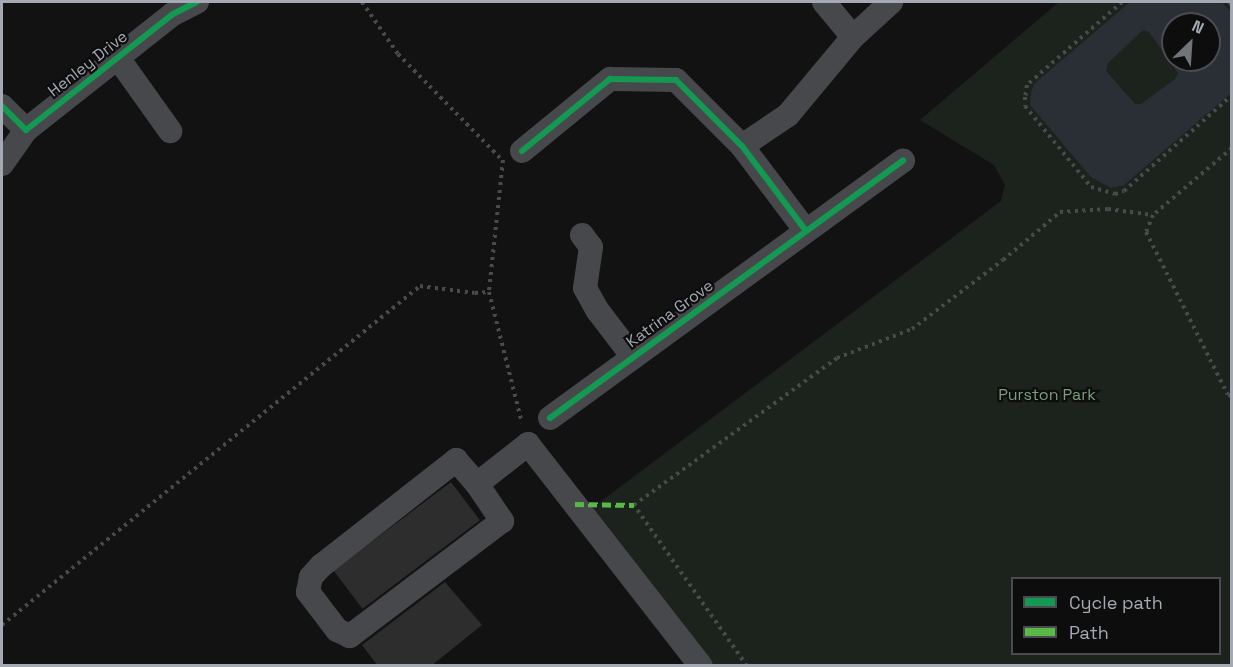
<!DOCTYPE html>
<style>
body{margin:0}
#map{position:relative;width:1233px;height:667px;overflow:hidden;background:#121213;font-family:"Space Grotesk",sans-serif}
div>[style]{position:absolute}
.green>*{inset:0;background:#1c231d}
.water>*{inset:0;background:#292f35}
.building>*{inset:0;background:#2d2d2e;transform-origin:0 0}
.path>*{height:4px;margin-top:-2px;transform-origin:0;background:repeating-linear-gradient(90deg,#484a4d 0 3px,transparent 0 7.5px)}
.minor>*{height:24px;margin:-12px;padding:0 12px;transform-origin:12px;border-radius:12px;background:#47484b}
.quiet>*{height:4.5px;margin-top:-2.25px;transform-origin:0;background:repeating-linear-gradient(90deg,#58b947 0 9px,transparent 0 13.5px)}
.cycleway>*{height:6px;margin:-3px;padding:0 3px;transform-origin:3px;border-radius:3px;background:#139951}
span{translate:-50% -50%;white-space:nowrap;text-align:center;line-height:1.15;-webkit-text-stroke:4.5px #0d0d0e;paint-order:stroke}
.street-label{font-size:16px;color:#a4a9b3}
.park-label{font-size:16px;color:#7c9d7e}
.frame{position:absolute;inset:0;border:3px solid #a4a9b3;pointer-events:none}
.legend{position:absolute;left:1011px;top:577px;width:210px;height:78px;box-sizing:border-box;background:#0d0d0e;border:2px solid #494b50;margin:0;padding:8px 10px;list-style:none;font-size:18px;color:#a4a9b3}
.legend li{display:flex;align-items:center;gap:12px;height:30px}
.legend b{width:30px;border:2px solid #494b50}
.north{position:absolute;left:1161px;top:12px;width:60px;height:60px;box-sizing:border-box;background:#0d0d0e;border:2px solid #494b50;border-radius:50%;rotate:25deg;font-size:16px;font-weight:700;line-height:24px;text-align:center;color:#a4a9b3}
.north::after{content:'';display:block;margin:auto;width:21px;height:27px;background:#71747b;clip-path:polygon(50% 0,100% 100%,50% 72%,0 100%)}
</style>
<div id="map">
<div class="green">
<div style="clip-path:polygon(evenodd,1059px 2px,1231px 2px,1231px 665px,701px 665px,584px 514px,1001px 201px,1005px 185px,994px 165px,920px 120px,1059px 2px,1173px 24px,1209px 24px,1209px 60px,1173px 60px,1173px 24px,1059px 2px,1012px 578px,1220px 578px,1220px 654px,1012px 654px,1012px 578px)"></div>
</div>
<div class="water">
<div style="clip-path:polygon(evenodd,1130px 2px,1222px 2px,1231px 12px,1231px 93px,1124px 185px,1111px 188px,1091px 177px,1030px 105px,1031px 93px,1034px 84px,1130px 2px,1173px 24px,1209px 24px,1209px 60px,1173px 60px,1173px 24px,1130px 2px,1143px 30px,1149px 32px,1178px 73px,1175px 79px,1141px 104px,1135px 104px,1106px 71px,1108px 63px,1143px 30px)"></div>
</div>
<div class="building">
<div style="left:451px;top:482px;width:48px;height:147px;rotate:53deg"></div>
<div style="clip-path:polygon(445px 582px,482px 625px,431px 666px,378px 666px,362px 645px)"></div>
</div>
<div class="path">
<div style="left:362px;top:2px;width:63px;rotate:55.3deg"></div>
<div style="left:398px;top:54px;width:148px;rotate:45.5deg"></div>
<div style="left:1122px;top:2px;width:126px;rotate:138.9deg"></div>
<div style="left:1027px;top:85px;width:12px;rotate:99deg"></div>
<div style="left:1025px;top:97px;width:9px;rotate:90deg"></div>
<div style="left:1025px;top:106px;width:104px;rotate:50.8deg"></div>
<div style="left:1091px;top:187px;width:25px;rotate:16deg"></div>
<div style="left:1115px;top:194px;width:9px;rotate:-18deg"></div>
<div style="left:1124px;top:191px;width:144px;rotate:-41.6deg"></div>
<div style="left:1229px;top:2px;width:4px;rotate:45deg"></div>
<div style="left:1232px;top:148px;width:104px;rotate:139.7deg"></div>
<div style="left:1153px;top:215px;width:18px;rotate:112deg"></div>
<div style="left:1146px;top:232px;width:182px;rotate:63.3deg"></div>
<div style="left:1228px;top:395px;width:4px;rotate:14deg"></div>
<div style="left:503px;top:160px;width:133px;rotate:96.1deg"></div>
<div style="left:489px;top:292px;width:135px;rotate:75.9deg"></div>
<div style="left:2px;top:625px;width:538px;rotate:-39.04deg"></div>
<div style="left:420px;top:286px;width:55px;rotate:7.3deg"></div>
<div style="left:475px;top:293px;width:14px;rotate:-4deg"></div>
<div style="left:747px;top:666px;width:197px;rotate:-125.1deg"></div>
<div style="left:634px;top:505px;width:251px;rotate:-35.9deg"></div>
<div style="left:837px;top:358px;width:80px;rotate:-21.1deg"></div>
<div style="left:912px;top:329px;width:114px;rotate:-37.2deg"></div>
<div style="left:1003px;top:260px;width:75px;rotate:-40.1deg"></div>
<div style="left:1060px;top:212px;width:48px;rotate:-3.6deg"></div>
<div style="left:1108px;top:209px;width:45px;rotate:7.6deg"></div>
</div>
<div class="minor">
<div style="left:824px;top:2px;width:45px;rotate:50.4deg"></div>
<div style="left:118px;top:58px;width:90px;rotate:54.5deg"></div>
<div style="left:2px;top:106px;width:34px;rotate:45deg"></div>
<div style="left:26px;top:130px;width:187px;rotate:-38.3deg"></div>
<div style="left:173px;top:14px;width:27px;rotate:-27deg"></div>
<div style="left:742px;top:146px;width:55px;rotate:-34deg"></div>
<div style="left:788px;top:115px;width:102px;rotate:-50.2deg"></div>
<div style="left:853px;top:37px;width:52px;rotate:-42.6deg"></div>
<div style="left:522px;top:151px;width:114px;rotate:-39.3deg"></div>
<div style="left:610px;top:79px;width:66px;rotate:0.9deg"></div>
<div style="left:676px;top:80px;width:93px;rotate:45deg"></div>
<div style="left:742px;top:146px;width:106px;rotate:53deg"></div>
<div style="left:2px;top:164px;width:42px;rotate:-54.8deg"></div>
<div style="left:582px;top:235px;width:15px;rotate:53deg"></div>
<div style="left:591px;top:247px;width:41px;rotate:98.3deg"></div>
<div style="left:585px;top:288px;width:26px;rotate:61deg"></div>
<div style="left:598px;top:311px;width:58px;rotate:52.7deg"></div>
<div style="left:550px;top:418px;width:437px;rotate:-36.1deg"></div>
<div style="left:456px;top:460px;width:32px;rotate:49deg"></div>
<div style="left:477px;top:484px;width:45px;rotate:56deg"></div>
<div style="left:502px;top:521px;width:191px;rotate:142.9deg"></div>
<div style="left:350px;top:636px;width:14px;rotate:-155deg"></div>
<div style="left:337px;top:630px;width:48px;rotate:-127.3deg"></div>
<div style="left:308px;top:592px;width:15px;rotate:-79deg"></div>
<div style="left:311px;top:577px;width:15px;rotate:-48deg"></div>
<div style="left:321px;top:566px;width:172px;rotate:-38.1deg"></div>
<div style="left:477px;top:484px;width:65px;rotate:-38.1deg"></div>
<div style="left:528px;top:444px;width:281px;rotate:52.1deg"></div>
</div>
<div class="quiet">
<div style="left:575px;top:504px;width:59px;rotate:1deg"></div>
</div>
<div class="cycleway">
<div style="left:2px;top:106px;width:34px;rotate:45deg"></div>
<div style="left:26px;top:130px;width:187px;rotate:-38.3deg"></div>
<div style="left:173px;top:14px;width:27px;rotate:-27deg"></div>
<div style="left:522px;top:151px;width:114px;rotate:-39.3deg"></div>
<div style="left:610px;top:79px;width:66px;rotate:0.9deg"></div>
<div style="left:676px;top:80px;width:93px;rotate:45deg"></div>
<div style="left:742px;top:146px;width:106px;rotate:53deg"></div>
<div style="left:550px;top:418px;width:437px;rotate:-36.1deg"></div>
</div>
<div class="street-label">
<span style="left:88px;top:64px;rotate:-38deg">Henley Drive</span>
<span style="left:670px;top:314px;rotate:-36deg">Katrina Grove</span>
</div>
<div class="park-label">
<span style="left:1047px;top:395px">Purston Park</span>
</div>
<div class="frame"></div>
<ul class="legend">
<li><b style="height:8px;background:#139951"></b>Cycle path</li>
<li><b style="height:8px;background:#58b947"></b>Path</li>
</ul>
<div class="north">N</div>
</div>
